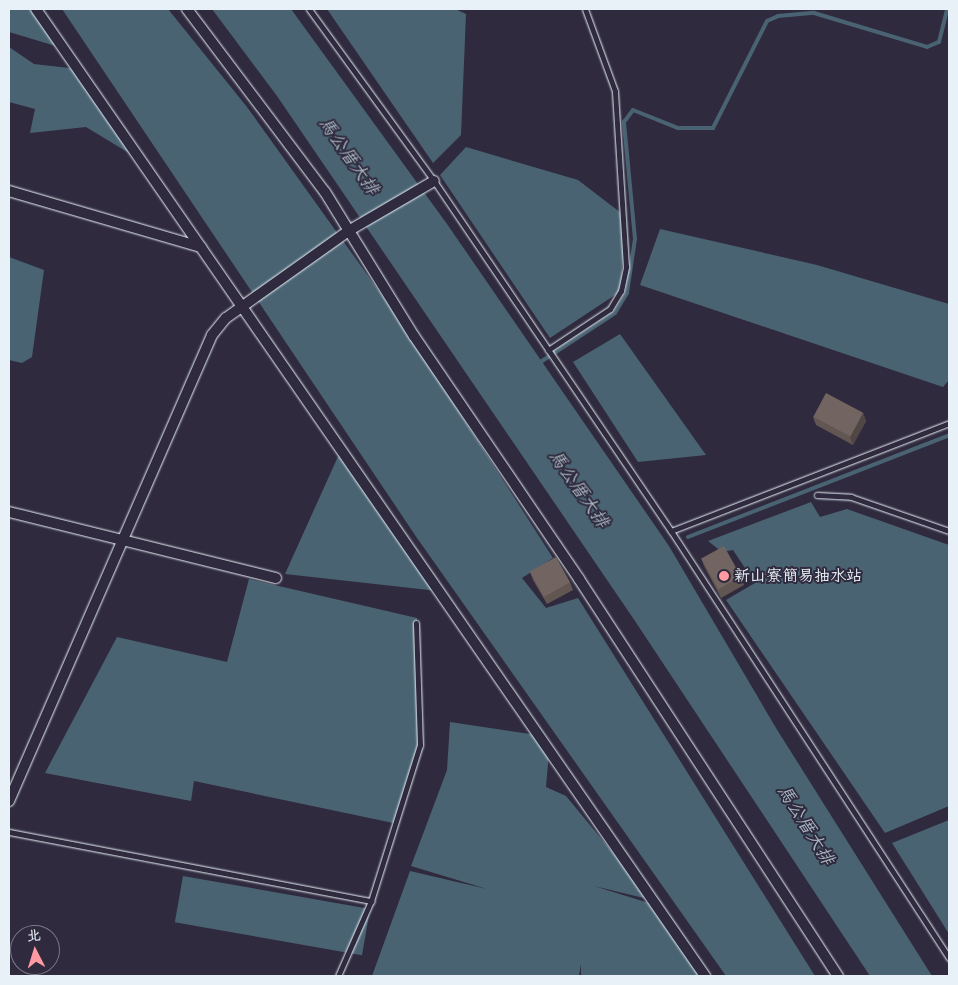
<!DOCTYPE html>
<meta charset="utf-8">
<style>
body{margin:0}
#map{position:relative;width:958px;height:985px;overflow:hidden;background:#2f2a3d;font-family:Sriracha,"LXGW WenKai TC",sans-serif}
div>[style]{position:absolute}
.water>*{inset:0;background:#4a6373;transform-origin:0 0}
.stream>*{height:4px;margin:-2px;padding:0 2px;transform-origin:2px;border-radius:2px;background:#4a6373}
.roads{filter:drop-shadow(0 0 1px #e8f1f8) drop-shadow(0 0 1px #e8f1f8)}
.lane>*{height:5px;margin:-2.5px;padding:0 2.5px;transform-origin:2.5px;border-radius:2.5px;background:#2f2a3d}
.street>*{height:10px;margin:-5px;padding:0 5px;transform-origin:5px;border-radius:5px;background:#2f2a3d}
.wall>*{inset:0;background:#625653}
.shaded-wall>*{inset:0;background:#504643}
.building>*{inset:0;background:#726460;transform-origin:0 0}
.dots>*{width:14px;height:14px;translate:-50% -50%;box-sizing:border-box;border:2px solid #2f2a3d;border-radius:50%}
span{translate:-50% -50%;white-space:nowrap;text-align:center;line-height:1.15;-webkit-text-stroke:4px #2f2a3d;paint-order:stroke}
.poi-label{font-size:16px;color:#e8f1f8}
.left{translate:0 -50%;text-align:left}
.water-label{font-size:18px;color:#a9b8c3;font-style:italic}
.frame{position:absolute;inset:0;border:10px solid #e8f1f8;pointer-events:none}
.north{position:absolute;left:10px;top:925px;width:50px;height:50px;box-sizing:border-box;background:#2f2a3d;border:1px solid #797a88;border-radius:50%;rotate:355deg;font-size:14px;font-weight:700;line-height:20px;text-align:center;color:#e8f1f8}
.north::after{content:'';display:block;margin:auto;width:18px;height:22px;background:#ff9aa2;clip-path:polygon(50% 0,100% 100%,50% 72%,0 100%)}
</style>
<div id="map">
<div class="water">
<div style="clip-path:polygon(9px 9px,36px 9px,69px 50px,9px 32px)"></div>
<div style="clip-path:polygon(62px 9px,168px 9px,247px 107px,404px 326px,553px 558px,522px 578px,546px 608px,578px 598px,815px 976px,726px 976px,417px 538px)"></div>
<div style="clip-path:polygon(212px 9px,291px 9px,447px 224px,669px 546px,776px 728px,932px 976px,870px 976px,635px 621px,277px 96px)"></div>
<div style="clip-path:polygon(327px 9px,455px 9px,466px 14px,461px 135px,433px 163px)"></div>
<div style="clip-path:polygon(9px 47px,34px 64px,78px 69px,142px 161px,86px 127px,30px 133px,35px 109px,9px 102px)"></div>
<div style="clip-path:polygon(466px 147px,578px 180px,625px 216px,621px 291px,550px 338px,440px 175px)"></div>
<div style="clip-path:polygon(660px 229px,817px 265px,949px 304px,949px 380px,943px 387px,640px 285px)"></div>
<div style="clip-path:polygon(9px 257px,44px 270px,32px 357px,22px 363px,9px 360px)"></div>
<div style="clip-path:polygon(620px 334px,706px 455px,638px 462px,573px 362px)"></div>
<div style="clip-path:polygon(340px 452px,438px 591px,285px 574px)"></div>
<div style="clip-path:polygon(811px 502px,820px 517px,847px 509px,949px 545px,949px 806px,885px 833px,726px 600px,755px 583px,733px 550px,722px 552px,708px 541px)"></div>
<div style="clip-path:polygon(249px 579px,417px 618px,423px 746px,398px 824px,194px 781px,191px 801px,45px 773px,117px 637px,227px 662px)"></div>
<div style="clip-path:polygon(450px 722px,537px 735px,549px 752px,546px 787px,566px 796px,652px 900px,594px 886px,652px 904px,701px 976px,581px 976px,581px 964px,579px 976px,372px 976px,410px 871px,487px 889px,411px 866px,447px 770px)"></div>
<div style="clip-path:polygon(949px 820px,949px 934px,892px 843px)"></div>
<div style="left:183px;top:876px;width:190px;height:47px;rotate:10deg"></div>
</div>
<div class="stream">
<div style="left:539px;top:363px;width:91px;rotate:-33.3deg"></div>
<div style="left:615px;top:313px;width:23px;rotate:-59deg"></div>
<div style="left:627px;top:293px;width:55px;rotate:-81.6deg"></div>
<div style="left:635px;top:239px;width:118px;rotate:-95.4deg"></div>
<div style="left:624px;top:122px;width:15px;rotate:-53deg"></div>
<div style="left:633px;top:110px;width:48px;rotate:21.8deg"></div>
<div style="left:678px;top:128px;width:35px"></div>
<div style="left:713px;top:128px;width:120px;rotate:-63.2deg"></div>
<div style="left:767px;top:21px;width:12px;rotate:-24deg"></div>
<div style="left:778px;top:16px;width:36px;rotate:-5deg"></div>
<div style="left:814px;top:13px;width:118px;rotate:16.7deg"></div>
<div style="left:927px;top:47px;width:13px;rotate:-23deg"></div>
<div style="left:939px;top:42px;width:34px;rotate:-76deg"></div>
<div style="left:688px;top:537px;width:280px;rotate:-21.3deg"></div>
</div>
<div class="roads">
<div class="lane">
<div style="left:309px;top:9px;width:213px;rotate:54deg"></div>
<div style="left:434px;top:181px;width:423px;rotate:55.9deg"></div>
<div style="left:671px;top:531px;width:510px;rotate:56.93deg"></div>
<div style="left:548px;top:350px;width:74px;rotate:-33.5deg"></div>
<div style="left:610px;top:309px;width:21px;rotate:-59deg"></div>
<div style="left:621px;top:291px;width:25px;rotate:-78deg"></div>
<div style="left:626px;top:267px;width:176px;rotate:-93.6deg"></div>
<div style="left:615px;top:91px;width:87px;rotate:-110.1deg"></div>
<div style="left:817px;top:495px;width:34px;rotate:3deg"></div>
<div style="left:851px;top:497px;width:104px;rotate:19.1deg"></div>
<div style="left:671px;top:531px;width:298px;rotate:-21.2deg"></div>
<div style="left:9px;top:832px;width:369px;rotate:10.8deg"></div>
<div style="left:338px;top:976px;width:82px;rotate:-66.3deg"></div>
<div style="left:371px;top:901px;width:164px;rotate:-72.6deg"></div>
<div style="left:420px;top:745px;width:122px;rotate:-91.9deg"></div>
</div>
<div class="street">
<div style="left:36px;top:9px;width:1176px;rotate:55.32deg"></div>
<div style="left:187px;top:9px;width:229px;rotate:53deg"></div>
<div style="left:325px;top:192px;width:169px;rotate:58.3deg"></div>
<div style="left:414px;top:336px;width:294px;rotate:55.8deg"></div>
<div style="left:579px;top:579px;width:474px;rotate:56.9deg"></div>
<div style="left:9px;top:191px;width:200px;rotate:16.3deg"></div>
<div style="left:9px;top:512px;width:275px;rotate:13.9deg"></div>
<div style="left:9px;top:801px;width:508px;rotate:-66.46deg"></div>
<div style="left:212px;top:335px;width:22px;rotate:-51deg"></div>
<div style="left:226px;top:318px;width:152px;rotate:-35.4deg"></div>
<div style="left:350px;top:230px;width:97px;rotate:-30.3deg"></div>
</div>
</div>
<div class="wall">
<div style="clip-path:polygon(863px 413px,866px 421px,853px 445px,816px 425px,813px 417px)"></div>
<div style="clip-path:polygon(701px 558px,741px 577px,744px 585px,721px 598px,704px 566px)"></div>
<div style="clip-path:polygon(530px 572px,570px 582px,573px 590px,547px 604px,533px 580px)"></div>
</div>
<div class="shaded-wall">
<div style="clip-path:polygon(863px 413px,866px 421px,853px 445px,850px 437px)"></div>
</div>
<div class="building">
<div style="left:826px;top:393px;width:42px;height:27px;rotate:28deg"></div>
<div style="left:724px;top:546px;width:35px;height:26px;rotate:61deg"></div>
<div style="left:556px;top:557px;width:29px;height:30px;rotate:61deg"></div>
</div>
<div class="dots">
<div style="left:724px;top:576px;background:#ff9aa2"></div>
</div>
<div class="poi-label">
<span class="left" style="left:734px;top:576px">新山寮簡易抽水站</span>
</div>
<div class="water-label">
<span style="left:349px;top:156px;rotate:55deg">馬公厝大排</span>
<span style="left:579px;top:489px;rotate:55deg">馬公厝大排</span>
<span style="left:806px;top:825px;rotate:58deg">馬公厝大排</span>
</div>
<div class="frame"></div>
<div class="north">北</div>
</div>
